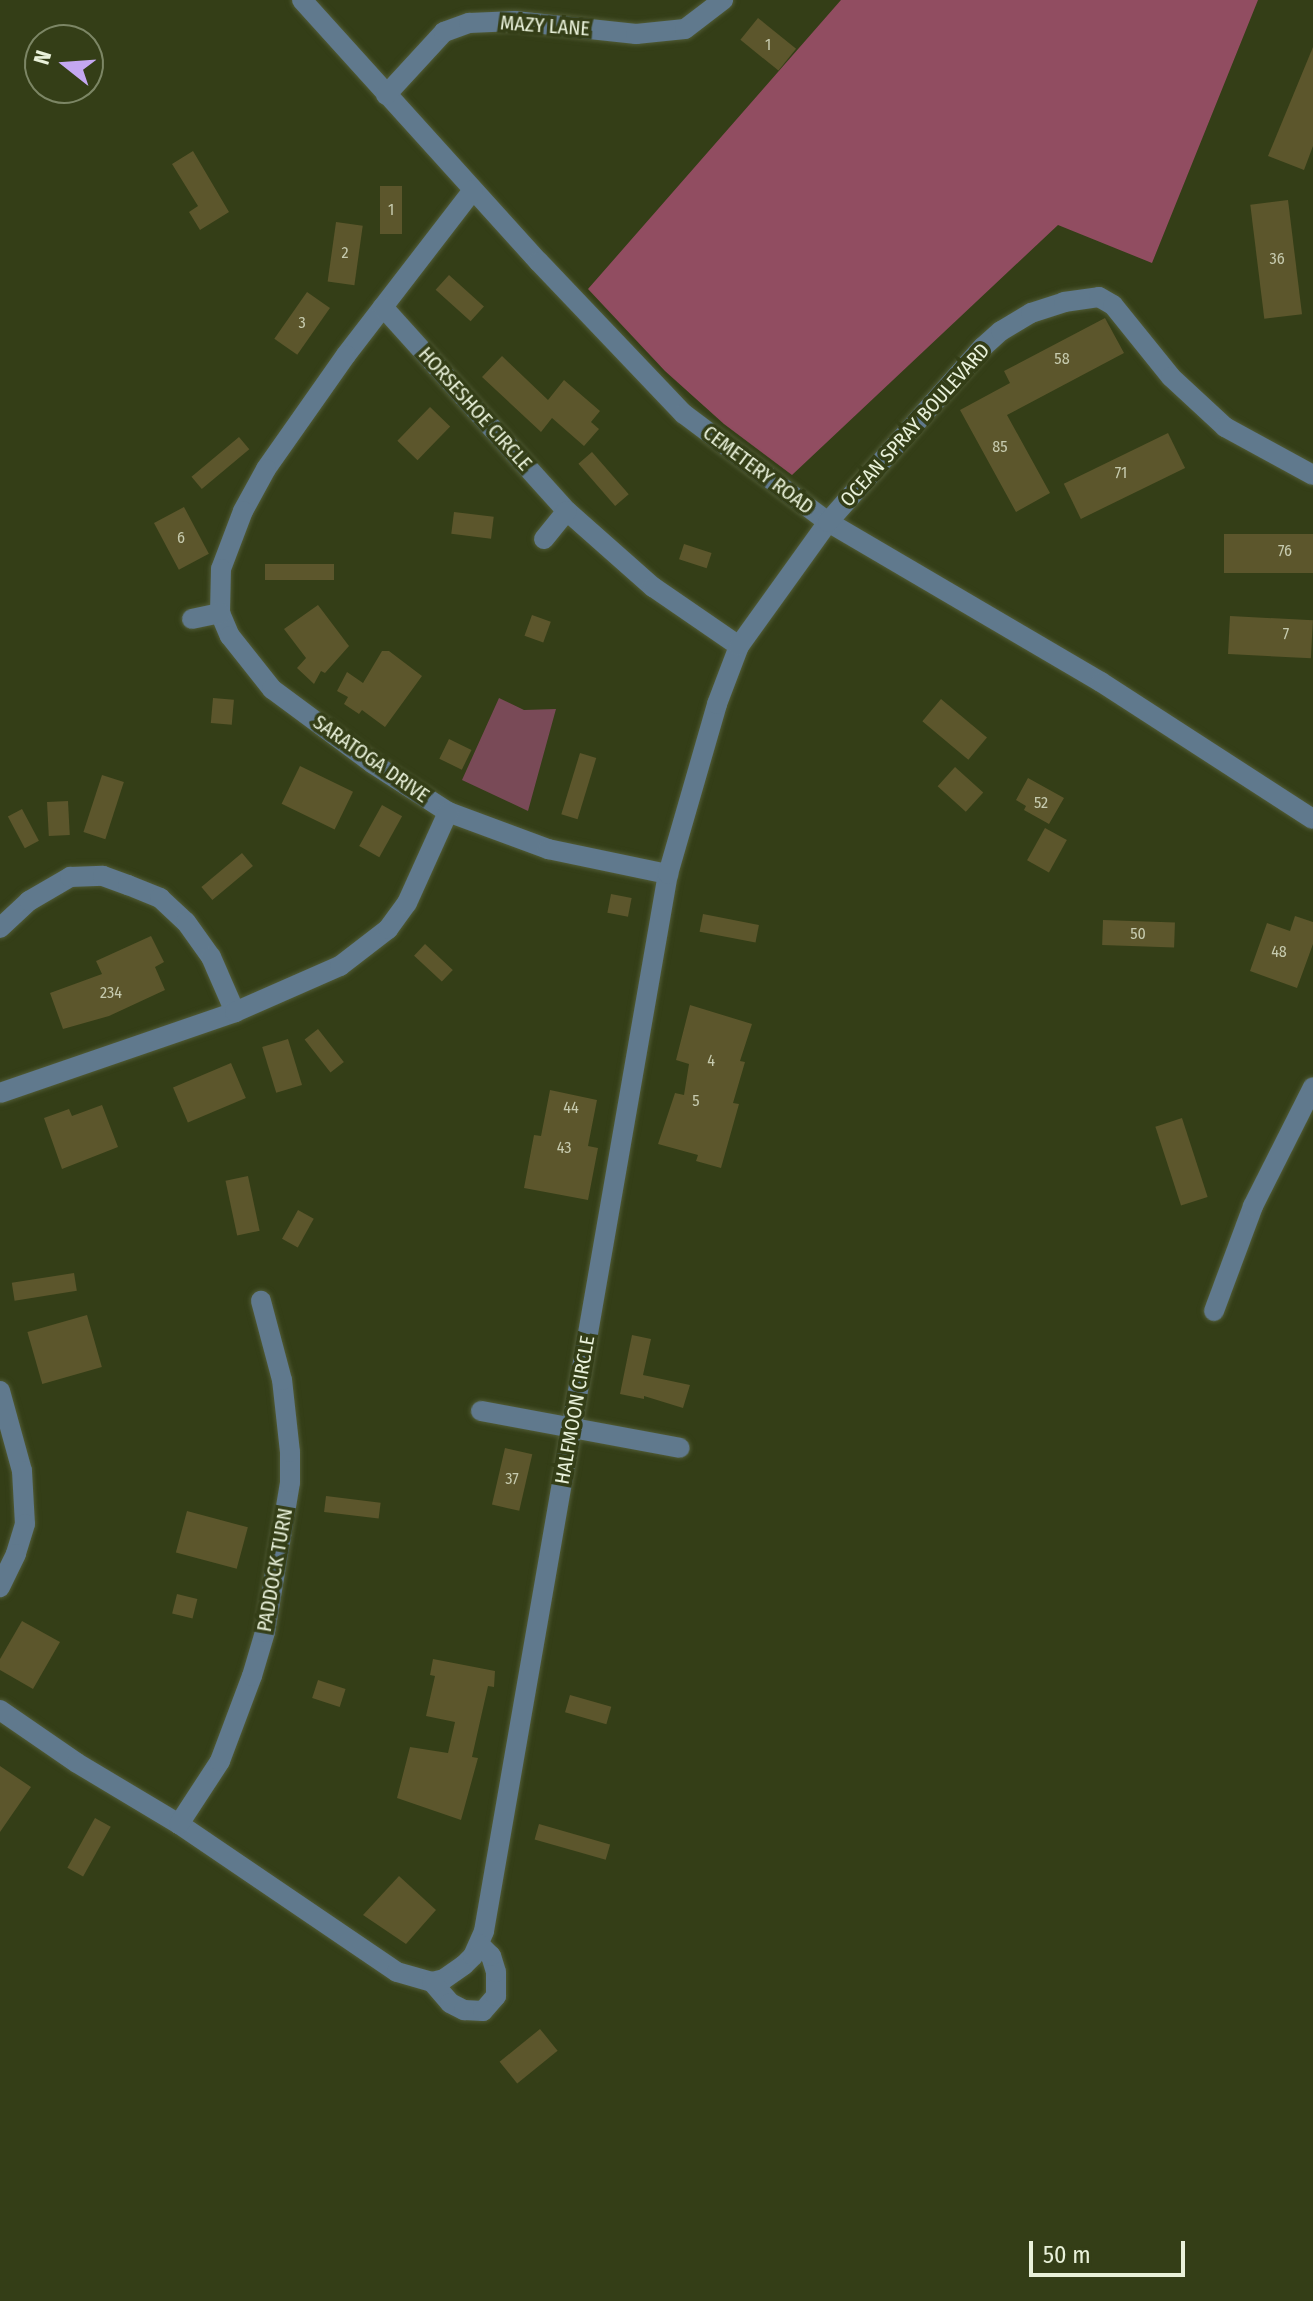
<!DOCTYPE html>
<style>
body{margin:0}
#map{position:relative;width:1313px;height:2301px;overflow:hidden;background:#343e17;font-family:"Fira Sans Condensed",sans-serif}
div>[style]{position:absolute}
.green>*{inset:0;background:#794a57}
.forest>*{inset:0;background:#914d61}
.building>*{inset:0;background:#5c562c;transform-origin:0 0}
.roads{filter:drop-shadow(0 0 2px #515b36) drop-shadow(0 0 2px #515b36)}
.minor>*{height:20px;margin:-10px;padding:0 10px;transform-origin:10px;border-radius:10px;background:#60798d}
span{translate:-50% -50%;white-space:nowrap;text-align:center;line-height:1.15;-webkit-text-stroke:7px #343e17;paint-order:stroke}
.number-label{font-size:16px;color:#c6caae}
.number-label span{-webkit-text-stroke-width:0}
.street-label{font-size:20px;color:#e9f1da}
.north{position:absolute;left:24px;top:24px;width:80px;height:80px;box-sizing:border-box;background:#343e17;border:2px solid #7c8665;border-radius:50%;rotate:287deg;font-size:22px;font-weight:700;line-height:32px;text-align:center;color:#e9f1da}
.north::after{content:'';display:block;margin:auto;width:28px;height:36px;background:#c4a7f1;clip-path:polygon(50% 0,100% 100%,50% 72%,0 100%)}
.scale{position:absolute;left:1029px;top:2241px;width:156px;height:36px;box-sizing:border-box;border:4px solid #e9f1da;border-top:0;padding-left:10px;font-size:24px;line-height:28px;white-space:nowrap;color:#e9f1da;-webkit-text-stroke:6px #343e17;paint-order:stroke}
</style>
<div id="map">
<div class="green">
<div style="clip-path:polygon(499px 698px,524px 710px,556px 709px,528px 811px,462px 780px)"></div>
</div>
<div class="forest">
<div style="clip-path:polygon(841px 0,1258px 0,1152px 263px,1058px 225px,792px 475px,724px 424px,665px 371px,588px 289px)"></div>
</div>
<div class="building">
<div style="left:758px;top:18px;width:49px;height:28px;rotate:39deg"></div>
<div style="clip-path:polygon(1313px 47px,1313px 146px,1304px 170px,1268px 156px)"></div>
<div style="clip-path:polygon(193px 151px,229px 212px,200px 230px,189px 212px,198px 206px,172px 164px)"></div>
<div style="left:380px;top:186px;width:22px;height:48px"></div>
<div style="left:1288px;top:200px;width:115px;height:38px;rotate:83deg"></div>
<div style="left:336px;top:222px;width:27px;height:60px;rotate:8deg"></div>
<div style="left:449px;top:275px;width:47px;height:20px;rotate:42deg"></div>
<div style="left:307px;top:292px;width:28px;height:57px;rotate:35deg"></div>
<div style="clip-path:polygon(1105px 318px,1124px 353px,1007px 415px,1050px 493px,1016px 512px,960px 410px,1010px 383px,1004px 371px)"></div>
<div style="clip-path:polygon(502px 356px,548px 400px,564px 380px,600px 411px,591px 422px,599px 429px,584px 446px,552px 418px,541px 432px,482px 377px)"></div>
<div style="left:430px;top:407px;width:28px;height:47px;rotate:44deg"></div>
<div style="left:1168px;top:433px;width:39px;height:116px;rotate:64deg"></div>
<div style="left:239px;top:437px;width:16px;height:62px;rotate:50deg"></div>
<div style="left:592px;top:452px;width:56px;height:18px;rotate:49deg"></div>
<div style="left:184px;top:507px;width:53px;height:34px;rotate:62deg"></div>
<div style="left:454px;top:512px;width:40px;height:22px;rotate:7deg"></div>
<div style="left:1313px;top:534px;width:39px;height:89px;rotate:90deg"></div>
<div style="left:684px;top:544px;width:29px;height:16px;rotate:18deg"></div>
<div style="left:334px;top:564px;width:16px;height:69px;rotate:90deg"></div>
<div style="clip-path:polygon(318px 605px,349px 646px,325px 673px,321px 671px,314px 684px,297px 668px,306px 658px,284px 629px)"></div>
<div style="left:532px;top:615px;width:20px;height:22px;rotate:20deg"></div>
<div style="left:1230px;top:616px;width:83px;height:38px;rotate:3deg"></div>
<div style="clip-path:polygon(382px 651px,389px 651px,422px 676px,385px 727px,362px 710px,359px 714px,344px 704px,348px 697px,337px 691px,347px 672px,363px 683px)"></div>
<div style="left:213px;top:698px;width:21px;height:25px;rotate:5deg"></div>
<div style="left:941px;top:699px;width:60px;height:29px;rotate:40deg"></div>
<div style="left:449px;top:739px;width:25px;height:22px;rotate:26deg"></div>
<div style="left:580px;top:753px;width:17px;height:64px;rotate:17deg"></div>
<div style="left:300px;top:766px;width:59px;height:42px;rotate:26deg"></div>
<div style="left:955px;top:767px;width:38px;height:26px;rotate:42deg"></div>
<div style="left:102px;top:775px;width:23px;height:60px;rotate:18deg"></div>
<div style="clip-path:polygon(1028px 778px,1064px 798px,1049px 824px,1024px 810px,1026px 806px,1016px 800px)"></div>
<div style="left:68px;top:801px;width:34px;height:21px;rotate:87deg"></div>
<div style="left:382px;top:805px;width:23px;height:47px;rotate:29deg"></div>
<div style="left:22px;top:809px;width:36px;height:16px;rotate:62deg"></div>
<div style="left:1045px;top:828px;width:25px;height:37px;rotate:29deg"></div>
<div style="left:242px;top:853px;width:17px;height:53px;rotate:50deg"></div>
<div style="left:611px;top:894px;width:21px;height:19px;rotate:11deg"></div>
<div style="left:703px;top:914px;width:57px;height:18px;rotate:11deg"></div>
<div style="clip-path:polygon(1295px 916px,1313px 922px,1313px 944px,1297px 988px,1250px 971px,1267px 923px,1290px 931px)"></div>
<div style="left:1103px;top:920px;width:72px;height:25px;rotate:2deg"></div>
<div style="clip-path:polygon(151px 936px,164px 962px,155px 967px,165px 990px,109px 1016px,63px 1029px,50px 993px,102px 974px,96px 961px)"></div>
<div style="left:425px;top:944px;width:38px;height:16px;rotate:43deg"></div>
<div style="clip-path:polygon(690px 1005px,752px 1024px,740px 1061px,745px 1062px,733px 1103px,739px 1104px,721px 1168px,696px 1161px,698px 1155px,658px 1144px,675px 1093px,684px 1095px,689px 1064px,676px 1060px)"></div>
<div style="left:318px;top:1029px;width:42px;height:17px;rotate:52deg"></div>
<div style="left:288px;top:1039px;width:48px;height:27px;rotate:73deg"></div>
<div style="left:231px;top:1063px;width:38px;height:63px;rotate:67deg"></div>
<div style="clip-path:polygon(550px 1090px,597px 1100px,588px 1146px,598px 1148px,588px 1200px,524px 1188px,534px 1135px,541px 1136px)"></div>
<div style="clip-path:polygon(102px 1105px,118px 1147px,62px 1169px,44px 1118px,69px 1109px,72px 1116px)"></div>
<div style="left:1182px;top:1118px;width:83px;height:28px;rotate:72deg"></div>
<div style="left:248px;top:1176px;width:56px;height:23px;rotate:78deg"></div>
<div style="left:298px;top:1210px;width:18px;height:33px;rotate:29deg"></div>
<div style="left:74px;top:1273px;width:18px;height:63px;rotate:81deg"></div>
<div style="left:87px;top:1315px;width:54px;height:62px;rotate:74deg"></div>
<div style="clip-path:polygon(632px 1335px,651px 1339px,643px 1375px,690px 1385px,683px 1408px,644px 1396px,644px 1399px,620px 1394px)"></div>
<div style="left:505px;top:1448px;width:28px;height:58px;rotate:13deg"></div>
<div style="left:326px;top:1496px;width:55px;height:16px;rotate:7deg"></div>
<div style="left:187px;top:1511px;width:63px;height:43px;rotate:15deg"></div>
<div style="left:177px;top:1594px;width:21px;height:20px;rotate:14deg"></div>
<div style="clip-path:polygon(22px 1621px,60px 1642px,33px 1689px,0 1670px,0 1659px)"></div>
<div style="clip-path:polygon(433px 1659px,495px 1671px,494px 1687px,488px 1686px,472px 1757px,478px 1758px,461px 1820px,397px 1798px,410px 1747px,448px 1753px,455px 1722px,426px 1716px,435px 1676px,430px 1675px)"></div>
<div style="left:318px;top:1680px;width:29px;height:19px;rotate:18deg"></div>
<div style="left:570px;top:1695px;width:43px;height:18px;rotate:16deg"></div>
<div style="clip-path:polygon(0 1766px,31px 1787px,0 1832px)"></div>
<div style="left:95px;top:1818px;width:18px;height:57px;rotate:29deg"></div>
<div style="left:539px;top:1824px;width:74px;height:16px;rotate:16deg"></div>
<div style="clip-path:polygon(399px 1876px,436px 1910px,406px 1944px,363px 1915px)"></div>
<div style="left:540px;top:2029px;width:28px;height:52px;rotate:51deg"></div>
</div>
<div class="roads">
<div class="minor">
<div style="left:302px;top:0;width:353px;rotate:47.9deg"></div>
<div style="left:539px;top:262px;width:210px;rotate:46.4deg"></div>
<div style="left:684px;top:414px;width:180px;rotate:36.9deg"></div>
<div style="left:828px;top:522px;width:316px;rotate:30.4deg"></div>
<div style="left:1101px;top:682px;width:252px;rotate:32.9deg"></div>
<div style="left:386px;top:95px;width:86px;rotate:-47.4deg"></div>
<div style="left:444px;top:32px;width:27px;rotate:-20deg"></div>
<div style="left:469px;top:23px;width:46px;rotate:-2.5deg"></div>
<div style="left:515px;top:21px;width:122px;rotate:6.1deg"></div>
<div style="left:636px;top:34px;width:49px;rotate:-5.8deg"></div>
<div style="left:685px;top:29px;width:48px;rotate:-37.3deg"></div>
<div style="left:473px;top:190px;width:208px;rotate:127.6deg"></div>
<div style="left:346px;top:355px;width:139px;rotate:125.1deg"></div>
<div style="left:266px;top:469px;width:48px;rotate:118.7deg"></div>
<div style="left:243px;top:511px;width:62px;rotate:110.8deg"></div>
<div style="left:221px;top:569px;width:44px;rotate:91.3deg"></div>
<div style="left:220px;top:613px;width:25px;rotate:67deg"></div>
<div style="left:230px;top:636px;width:68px;rotate:51.6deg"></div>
<div style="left:272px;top:689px;width:124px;rotate:36.5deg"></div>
<div style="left:372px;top:763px;width:90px;rotate:32.8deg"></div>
<div style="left:448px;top:812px;width:107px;rotate:20.3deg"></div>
<div style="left:548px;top:849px;width:123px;rotate:11.8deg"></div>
<div style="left:383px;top:307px;width:275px;rotate:48deg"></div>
<div style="left:567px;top:511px;width:115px;rotate:41.5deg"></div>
<div style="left:653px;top:587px;width:104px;rotate:34.5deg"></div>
<div style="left:544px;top:539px;width:36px;rotate:-51deg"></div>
<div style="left:192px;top:619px;width:29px;rotate:-12deg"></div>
<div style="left:0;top:928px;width:40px;rotate:-43deg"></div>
<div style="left:29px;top:901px;width:48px;rotate:-30.3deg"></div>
<div style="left:70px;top:877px;width:33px;rotate:-2deg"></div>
<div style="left:103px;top:876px;width:27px;rotate:20deg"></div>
<div style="left:128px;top:885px;width:35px;rotate:22deg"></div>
<div style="left:160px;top:898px;width:35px;rotate:43deg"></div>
<div style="left:186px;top:922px;width:43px;rotate:54.5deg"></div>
<div style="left:211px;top:957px;width:60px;rotate:66.4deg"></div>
<div style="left:0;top:1093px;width:249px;rotate:-19deg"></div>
<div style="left:235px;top:1012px;width:115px;rotate:-23.7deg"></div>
<div style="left:340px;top:966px;width:61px;rotate:-37.6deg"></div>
<div style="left:388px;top:929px;width:32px;rotate:-54deg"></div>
<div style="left:407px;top:903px;width:100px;rotate:-65.7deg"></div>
<div style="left:1214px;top:1311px;width:112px;rotate:-69.6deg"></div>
<div style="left:1253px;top:1206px;width:133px;rotate:-63.2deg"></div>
<div style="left:0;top:1391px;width:83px;rotate:74.6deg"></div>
<div style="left:22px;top:1471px;width:53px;rotate:86.8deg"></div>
<div style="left:25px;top:1524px;width:31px;rotate:107deg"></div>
<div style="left:16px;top:1554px;width:37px;rotate:116deg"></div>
<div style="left:481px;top:1411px;width:202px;rotate:10.5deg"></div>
<div style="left:0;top:1710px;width:93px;rotate:34.5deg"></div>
<div style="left:77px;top:1763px;width:119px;rotate:30.9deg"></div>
<div style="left:179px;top:1824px;width:263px;rotate:34.2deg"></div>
<div style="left:397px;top:1972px;width:36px;rotate:16deg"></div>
<div style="left:432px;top:1982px;width:12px;rotate:-14deg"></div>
<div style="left:444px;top:1979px;width:24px;rotate:-35deg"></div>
<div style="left:464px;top:1965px;width:13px;rotate:-45deg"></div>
<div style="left:473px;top:1956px;width:27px;rotate:-66deg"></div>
<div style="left:484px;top:1931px;width:1073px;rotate:-80.13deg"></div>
<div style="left:668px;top:874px;width:177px;rotate:-73.9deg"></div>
<div style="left:717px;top:704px;width:62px;rotate:-69.2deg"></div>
<div style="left:739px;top:646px;width:153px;rotate:-54.3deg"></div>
<div style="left:828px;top:522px;width:234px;rotate:-48.5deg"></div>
<div style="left:983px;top:347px;width:24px;rotate:-42deg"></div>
<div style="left:1001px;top:331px;width:35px;rotate:-31deg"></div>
<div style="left:1031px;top:313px;width:35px;rotate:-18deg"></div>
<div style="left:1064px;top:302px;width:35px;rotate:-8deg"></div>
<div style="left:1099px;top:297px;width:16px;rotate:30deg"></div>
<div style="left:1113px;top:305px;width:92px;rotate:51.1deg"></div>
<div style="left:1171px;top:377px;width:74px;rotate:42.8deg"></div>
<div style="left:1225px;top:427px;width:100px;rotate:28.6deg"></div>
<div style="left:179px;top:1824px;width:75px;rotate:-56.9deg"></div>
<div style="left:220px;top:1761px;width:91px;rotate:-69.4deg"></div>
<div style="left:252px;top:1676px;width:46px;rotate:-73.5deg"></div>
<div style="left:265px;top:1632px;width:152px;rotate:-80.5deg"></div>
<div style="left:290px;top:1482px;width:30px;rotate:-90deg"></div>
<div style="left:290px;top:1452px;width:72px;rotate:-96.3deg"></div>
<div style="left:282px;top:1380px;width:82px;rotate:-104.9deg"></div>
<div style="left:432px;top:1982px;width:28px;rotate:49deg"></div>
<div style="left:450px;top:2003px;width:16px;rotate:27deg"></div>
<div style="left:464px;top:2010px;width:19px;rotate:3deg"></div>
<div style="left:483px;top:2011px;width:20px;rotate:-49deg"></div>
<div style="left:496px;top:1996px;width:24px;rotate:-90deg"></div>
<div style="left:496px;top:1972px;width:17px;rotate:-107deg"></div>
<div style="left:491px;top:1956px;width:17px;rotate:-135deg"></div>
</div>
</div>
<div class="number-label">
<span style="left:768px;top:45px">1</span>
<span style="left:391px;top:210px">1</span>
<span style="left:345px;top:253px">2</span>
<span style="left:1277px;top:259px">36</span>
<span style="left:302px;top:323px">3</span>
<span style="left:1062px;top:359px">58</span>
<span style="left:1000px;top:447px">85</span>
<span style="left:1121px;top:473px">71</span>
<span style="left:181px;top:538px">6</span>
<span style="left:1285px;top:551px">76</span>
<span style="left:1286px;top:634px">7</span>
<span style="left:1041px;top:803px">52</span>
<span style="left:1138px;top:934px">50</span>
<span style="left:1279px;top:952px">48</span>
<span style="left:111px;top:993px">234</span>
<span style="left:711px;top:1061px">4</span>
<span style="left:696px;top:1101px">5</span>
<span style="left:571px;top:1108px">44</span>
<span style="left:564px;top:1148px">43</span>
<span style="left:512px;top:1479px">37</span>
</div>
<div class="street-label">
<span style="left:545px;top:26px;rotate:4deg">MAZY LANE</span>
<span style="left:475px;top:409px;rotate:48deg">HORSESHOE CIRCLE</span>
<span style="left:915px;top:425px;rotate:-48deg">OCEAN SPRAY BOULEVARD</span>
<span style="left:758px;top:470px;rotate:37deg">CEMETERY ROAD</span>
<span style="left:371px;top:759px;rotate:35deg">SARATOGA DRIVE</span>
<span style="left:575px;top:1410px;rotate:-80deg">HALFMOON CIRCLE</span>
<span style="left:275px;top:1570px;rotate:-80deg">PADDOCK TURN</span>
</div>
<div class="north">N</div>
<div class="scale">50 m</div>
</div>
